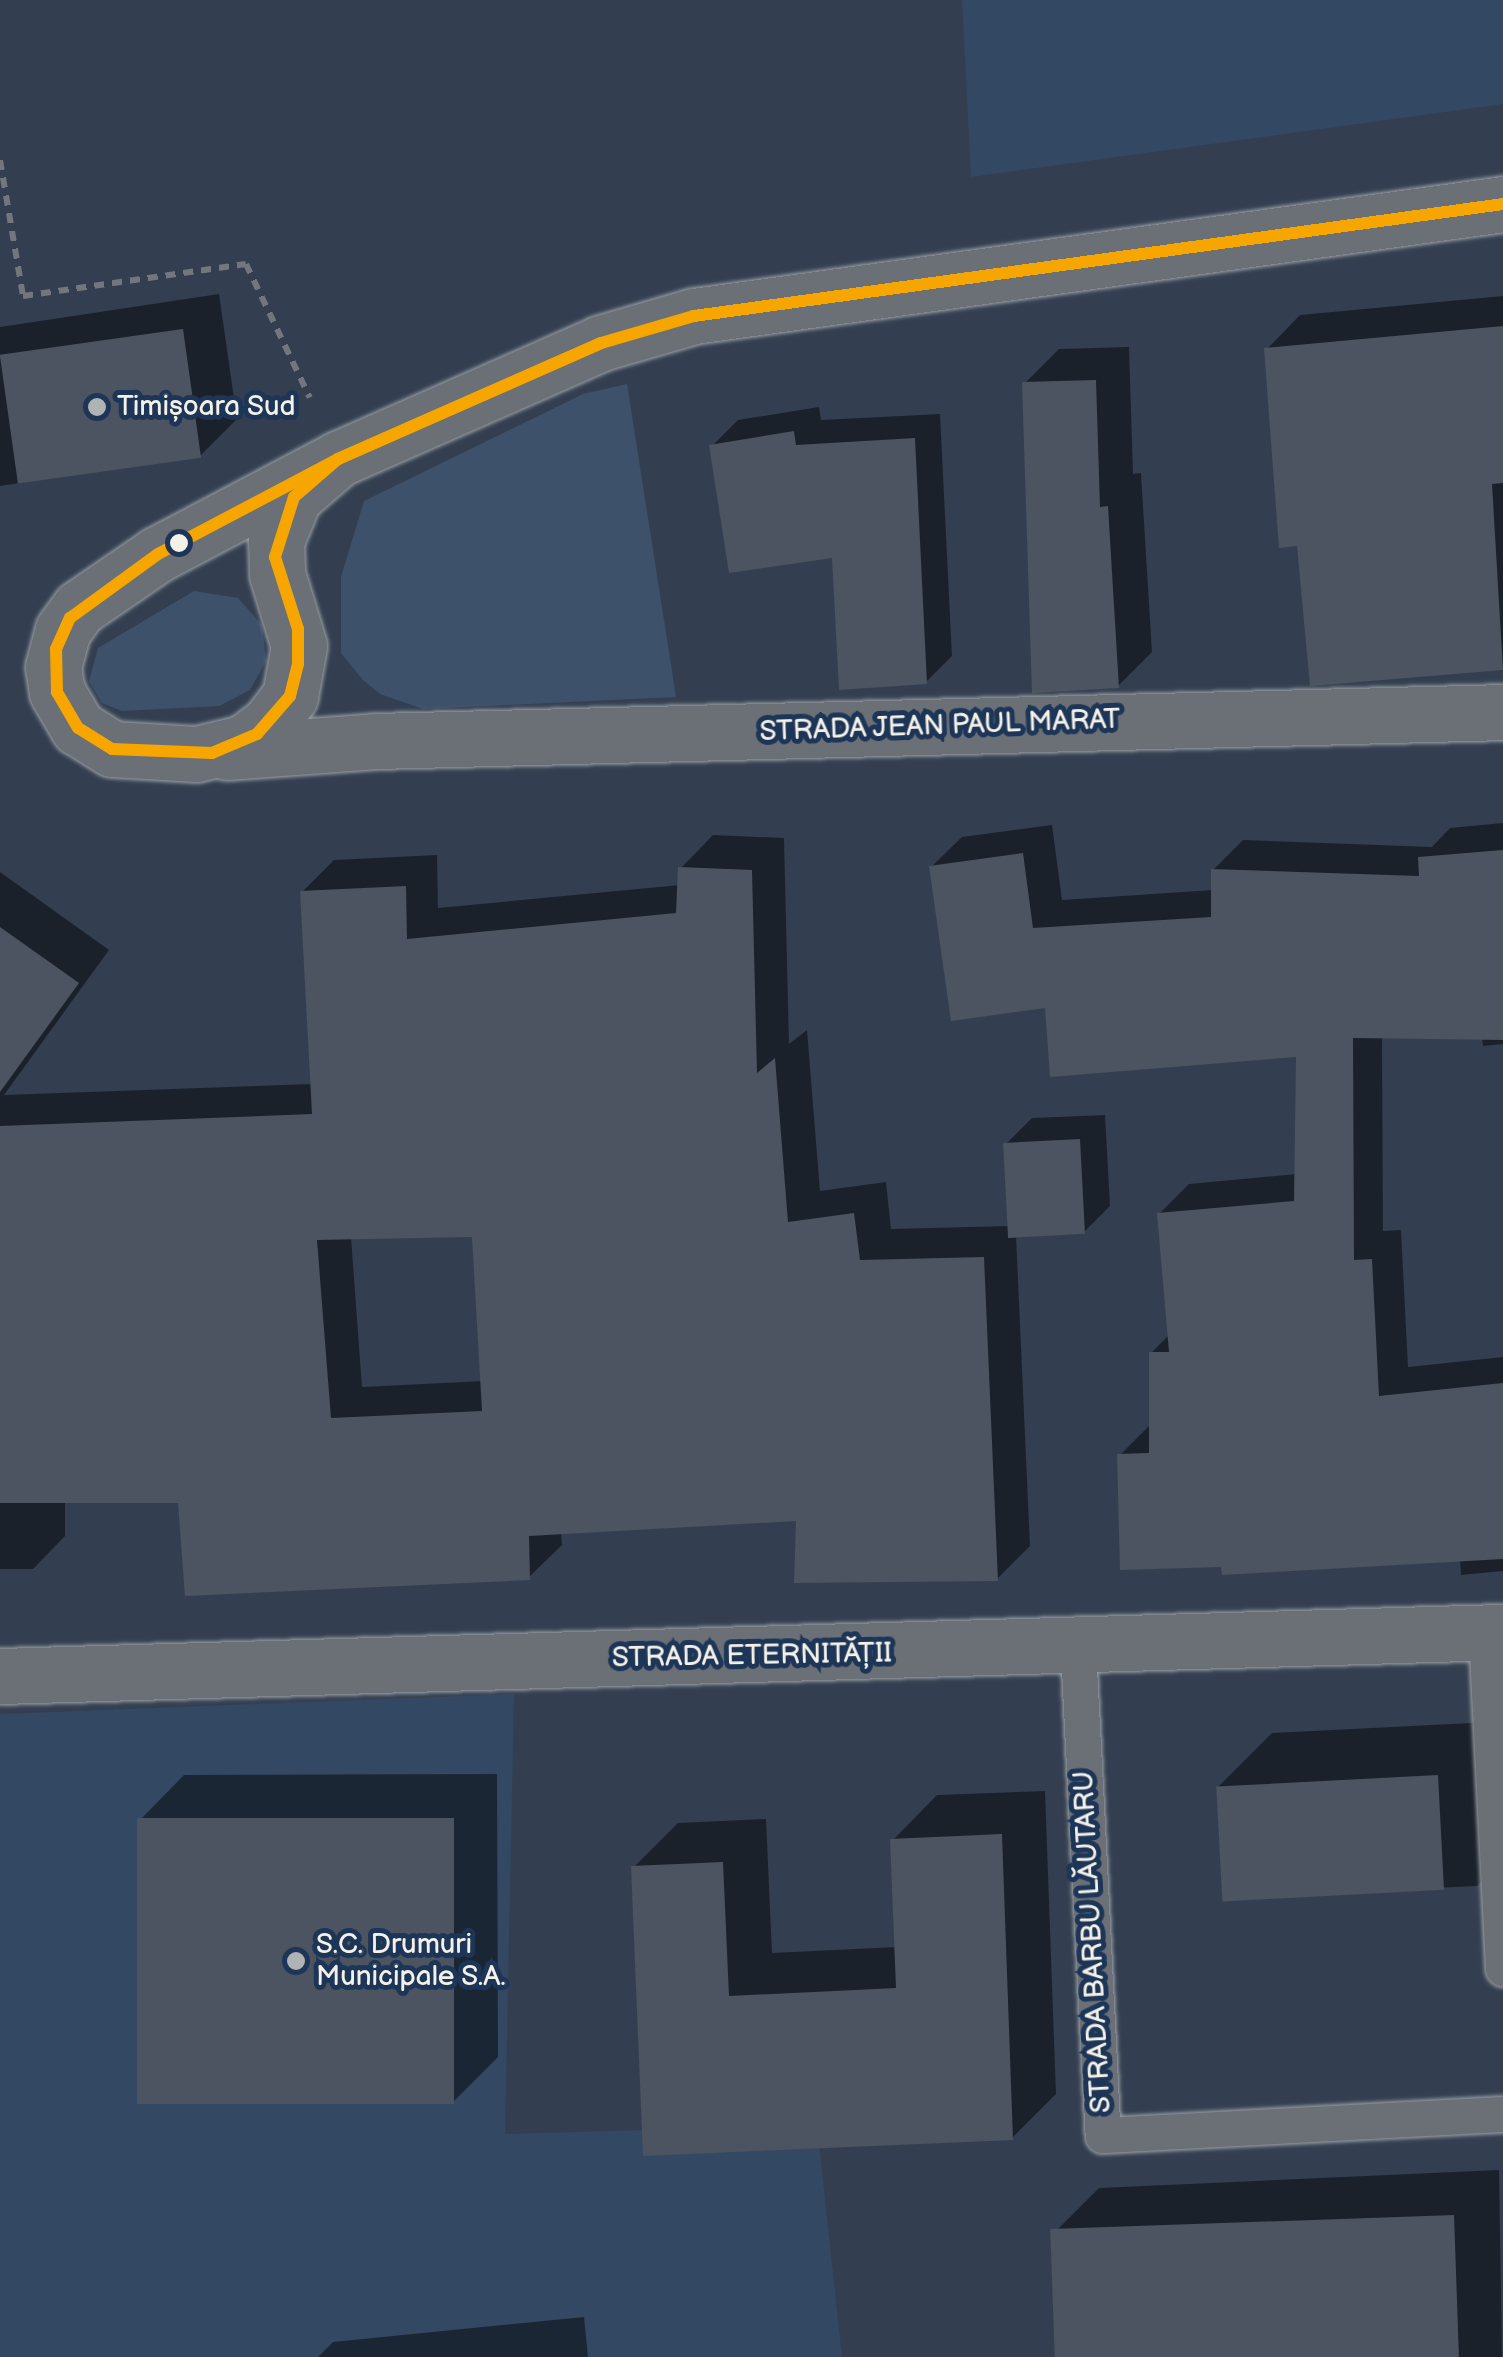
<!DOCTYPE html>
<meta charset="utf-8">
<style>
body{margin:0}
#map{position:relative;width:1503px;height:2357px;overflow:hidden;background:#333f50;font-family:"Balsamiq Sans",sans-serif}
div>[style]{position:absolute}
.built>*{inset:0;background:#334863}
.green>*{inset:0;background:#3e516b}
.shadow>*{inset:0;background:#0007}
.building>*{inset:0;background:#4b5460;transform-origin:0 0}
.path>*{height:6px;margin-top:-3px;transform-origin:0;background:repeating-linear-gradient(90deg,#72777f 0 10px,transparent 0 18px)}
.roads{filter:drop-shadow(0 0 2px #9ba0a6) drop-shadow(0 0 2px #9ba0a6)}
.lane>*{height:35px;margin:-17.5px;padding:0 17.5px;transform-origin:17.5px;border-radius:17.5px;background:#6b7077}
.street>*{height:55px;margin:-27.5px;padding:0 27.5px;transform-origin:27.5px;border-radius:27.5px;background:#6b7077}
.bus-1>*{height:12px;margin:-6px;padding:0 6px;transform-origin:6px;border-radius:6px;background:#f7a600}
.dots>*{width:28px;height:28px;translate:-50% -50%;box-sizing:border-box;border:5px solid #1d3557;border-radius:50%}
span{translate:-50% -50%;white-space:nowrap;text-align:center;line-height:1.15;-webkit-text-stroke:10px #1d3557;paint-order:stroke}
.poi-label{font-size:28px;color:#f4f1e8}
.left{translate:0 -50%;text-align:left}
.street-label{font-size:28px;color:#f4f1e8}
</style>
<div id="map">
<div class="built">
<div style="clip-path:polygon(962px 0,1503px 0,1503px 104px,971px 177px)"></div>
<div style="clip-path:polygon(514px 1694px,505px 2134px,817px 2125px,842px 2357px,0 2357px,0 1714px)"></div>
</div>
<div class="green">
<div style="clip-path:polygon(627px 384px,676px 697px,423px 709px,380px 694px,363px 680px,341px 653px,341px 577px,364px 501px,583px 394px)"></div>
<div style="clip-path:polygon(194px 591px,238px 598px,262px 625px,266px 661px,250px 690px,219px 706px,122px 711px,102px 703px,89px 681px,98px 648px)"></div>
</div>
<div class="shadow">
<div style="clip-path:polygon(219px 294px,237px 419px,201px 455px,0 486px,0 327px)"></div>
<div style="clip-path:polygon(1503px 296px,1503px 667px,1312px 683px,1300px 543px,1267px 349px,1300px 315px)"></div>
<div style="clip-path:polygon(1129px 347px,1133px 474px,1141px 473px,1152px 652px,1118px 686px,1025px 383px,1059px 349px)"></div>
<div style="clip-path:polygon(819px 407px,821px 420px,940px 414px,952px 656px,926px 682px,834px 555px,712px 446px,738px 420px)"></div>
<div style="clip-path:polygon(1503px 823px,1503px 1044px,1483px 1046px,1482px 1037px,1382px 1036px,1383px 1231px,1401px 1230px,1408px 1367px,1503px 1357px,1503px 1571px,1461px 1575px,1460px 1559px,1224px 1564px,1120px 1455px,1150px 1425px,1151px 1353px,1170px 1334px,1159px 1214px,1189px 1184px,1297px 1174px,1298px 1054px,1047px 1005px,932px 866px,962px 837px,1052px 825px,1062px 900px,1213px 890px,1213px 870px,1243px 840px,1432px 847px,1450px 828px)"></div>
<div style="clip-path:polygon(evenodd,713px 835px,784px 838px,789px 1044px,807px 1030px,820px 1191px,886px 1182px,891px 1229px,1009px 1226px,1006px 1144px,1032px 1118px,1105px 1115px,1110px 1206px,1084px 1232px,1016px 1235px,1030px 1546px,997px 1579px,798px 1519px,561px 1532px,562px 1545px,529px 1577px,181px 1501px,65px 1500px,65px 1536px,33px 1569px,0 1569px,0 872px,109px 950px,4px 1095px,312px 1084px,302px 892px,334px 860px,437px 855px,438px 908px,680px 885px,681px 868px,713px 835px,475px 1235px,483px 1381px,362px 1387px,351px 1237px,475px 1235px)"></div>
<div style="clip-path:polygon(1491px 1722px,1503px 1860px,1477px 1886px,1224px 1898px,1218px 1787px,1272px 1733px)"></div>
<div style="clip-path:polygon(497px 1774px,498px 2057px,453px 2102px,140px 1820px,184px 1775px)"></div>
<div style="clip-path:polygon(1045px 1791px,1056px 2094px,1012px 2138px,645px 2154px,634px 1867px,678px 1823px,766px 1819px,772px 1953px,897px 1947px,893px 1840px,937px 1795px)"></div>
<div style="clip-path:polygon(1499px 2170px,1502px 2357px,1058px 2357px,1053px 2234px,1099px 2188px)"></div>
<div style="clip-path:polygon(584px 2317px,588px 2357px,318px 2357px,333px 2342px)"></div>
</div>
<div class="building">
<div style="clip-path:polygon(1503px 326px,1503px 483px,1492px 484px,1503px 670px,1310px 686px,1297px 546px,1279px 548px,1264px 348px)"></div>
<div style="left:183px;top:329px;width:130px;height:185px;rotate:82deg"></div>
<div style="clip-path:polygon(1096px 380px,1100px 507px,1108px 506px,1119px 688px,1032px 693px,1022px 382px)"></div>
<div style="clip-path:polygon(794px 431px,796px 445px,915px 438px,927px 684px,839px 690px,832px 558px,729px 573px,709px 445px)"></div>
<div style="clip-path:polygon(1503px 850px,1503px 1040px,1353px 1038px,1354px 1260px,1372px 1259px,1379px 1396px,1503px 1383px,1503px 1559px,1222px 1575px,1221px 1567px,1120px 1570px,1117px 1454px,1149px 1453px,1149px 1352px,1169px 1352px,1157px 1213px,1294px 1201px,1296px 1057px,1050px 1077px,1045px 1008px,951px 1021px,929px 866px,1023px 853px,1033px 928px,1211px 917px,1211px 869px,1419px 876px,1418px 857px)"></div>
<div style="clip-path:polygon(evenodd,678px 867px,752px 870px,757px 1073px,775px 1058px,788px 1222px,854px 1213px,860px 1260px,984px 1257px,998px 1581px,794px 1583px,796px 1521px,529px 1536px,530px 1580px,185px 1596px,178px 1503px,0 1503px,0 1126px,312px 1114px,300px 891px,406px 886px,407px 939px,676px 913px,678px 867px,472px 1237px,482px 1411px,331px 1418px,317px 1240px,472px 1237px)"></div>
<div style="clip-path:polygon(0 927px,79px 983px,0 1092px)"></div>
<div style="left:1080px;top:1139px;width:95px;height:77px;rotate:87deg"></div>
<div style="left:1438px;top:1775px;width:115px;height:222px;rotate:87deg"></div>
<div style="left:454px;top:1818px;width:286px;height:317px;rotate:90deg"></div>
<div style="clip-path:polygon(1002px 1834px,1013px 2140px,643px 2156px,631px 1866px,723px 1862px,729px 1996px,896px 1988px,890px 1839px)"></div>
<div style="left:1454px;top:2215px;width:142px;height:404px;rotate:88deg"></div>
</div>
<div class="path">
<div style="left:0;top:160px;width:138px;rotate:80.4deg"></div>
<div style="left:23px;top:296px;width:225px;rotate:-8.2deg"></div>
<div style="left:246px;top:264px;width:148px;rotate:64.5deg"></div>
</div>
<div class="roads">
<div class="lane">
<div style="left:1486px;top:1633px;width:336px;rotate:87.1deg"></div>
<div style="left:1078px;top:1648px;width:488px;rotate:87.1deg"></div>
<div style="left:1103px;top:2135px;width:401px;rotate:-3deg"></div>
</div>
<div class="street">
<div style="left:338px;top:459px;width:58px;rotate:139.2deg"></div>
<div style="left:294px;top:497px;width:48px;rotate:112.2deg"></div>
<div style="left:276px;top:541px;width:33px;rotate:88deg"></div>
<div style="left:277px;top:574px;width:75px;rotate:73deg"></div>
<div style="left:299px;top:646px;width:51px;rotate:100.2deg"></div>
<div style="left:290px;top:696px;width:34px;rotate:127deg"></div>
<div style="left:270px;top:723px;width:34px;rotate:143deg"></div>
<div style="left:243px;top:743px;width:48px;rotate:166.8deg"></div>
<div style="left:196px;top:754px;width:84px;rotate:-176.6deg"></div>
<div style="left:112px;top:749px;width:40px;rotate:-148deg"></div>
<div style="left:78px;top:728px;width:42px;rotate:-120.3deg"></div>
<div style="left:57px;top:692px;width:25px;rotate:-99deg"></div>
<div style="left:53px;top:667px;width:38px;rotate:-75deg"></div>
<div style="left:63px;top:630px;width:27px;rotate:-54deg"></div>
<div style="left:79px;top:608px;width:96px;rotate:-34.4deg"></div>
<div style="left:158px;top:554px;width:204px;rotate:-27.8deg"></div>
<div style="left:338px;top:459px;width:287px;rotate:-23.8deg"></div>
<div style="left:601px;top:343px;width:97px;rotate:-16.2deg"></div>
<div style="left:694px;top:316px;width:817px;rotate:-7.88deg"></div>
<div style="left:227px;top:752px;width:149px;rotate:-4.2deg"></div>
<div style="left:376px;top:741px;width:1127px;rotate:-1.47deg"></div>
<div style="left:0;top:1676px;width:1504px;rotate:-1.68deg"></div>
</div>
</div>
<div class="bus-1">
<div style="left:601px;top:343px;width:97px;rotate:-16.2deg"></div>
<div style="left:694px;top:316px;width:817px;rotate:-7.88deg"></div>
<div style="left:338px;top:459px;width:58px;rotate:139.2deg"></div>
<div style="left:294px;top:497px;width:63px;rotate:107.6deg"></div>
<div style="left:275px;top:557px;width:76px;rotate:72.3deg"></div>
<div style="left:298px;top:629px;width:35px;rotate:90deg"></div>
<div style="left:298px;top:664px;width:33px;rotate:104deg"></div>
<div style="left:290px;top:696px;width:50px;rotate:131deg"></div>
<div style="left:257px;top:734px;width:49px;rotate:157.1deg"></div>
<div style="left:212px;top:753px;width:100px;rotate:-177.7deg"></div>
<div style="left:112px;top:749px;width:40px;rotate:-148deg"></div>
<div style="left:78px;top:728px;width:42px;rotate:-120.3deg"></div>
<div style="left:57px;top:692px;width:43px;rotate:-91.3deg"></div>
<div style="left:56px;top:649px;width:34px;rotate:-66deg"></div>
<div style="left:70px;top:618px;width:109px;rotate:-36deg"></div>
<div style="left:158px;top:554px;width:204px;rotate:-27.8deg"></div>
<div style="left:338px;top:459px;width:287px;rotate:-23.8deg"></div>
<div style="left:338px;top:459px;width:287px;rotate:-23.8deg"></div>
</div>
<div class="dots">
<div style="left:97px;top:407px;background:#b0b3b3"></div>
<div style="left:179px;top:543px;background:#f4f1e8"></div>
<div style="left:296px;top:1961px;background:#b0b3b3"></div>
</div>
<div class="poi-label">
<span class="left" style="left:117px;top:407px">Timișoara Sud</span>
<span class="left" style="left:316px;top:1961px">S.C. Drumuri<br>Municipale S.A.</span>
</div>
<div class="street-label">
<span style="left:940px;top:726px;rotate:-2deg">STRADA JEAN PAUL MARAT</span>
<span style="left:752px;top:1656px;rotate:-1deg">STRADA ETERNITĂȚII</span>
<span style="left:1093px;top:1942px;rotate:-93deg">STRADA BARBU LĂUTARU</span>
</div>
</div>
